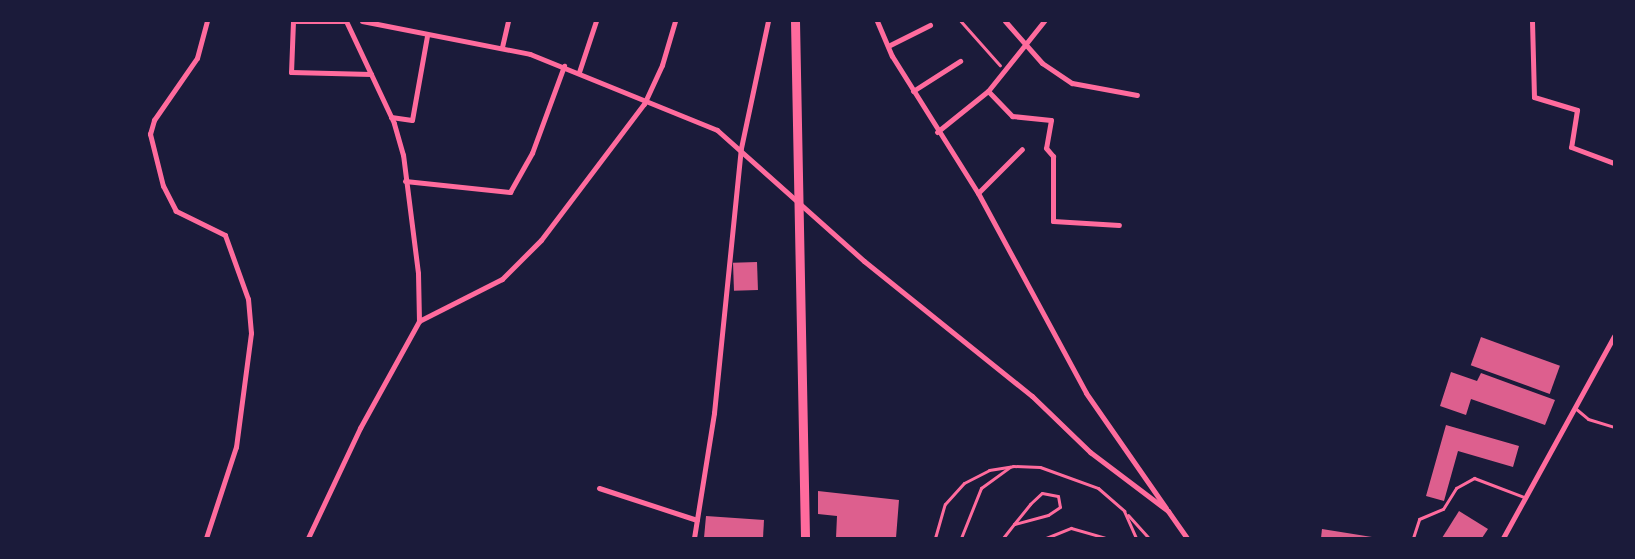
<!DOCTYPE html>
<style>
body{margin:0}
#map{position:relative;width:1635px;height:559px;overflow:hidden;background:#1b1b3a;font-family:"Times New Roman",serif}
div>[style]{position:absolute}
.building>*{inset:0;background:#dd5f8e;transform-origin:0 0}
.path>*{height:2.5px;margin:-1.25px;padding:0 1.25px;transform-origin:1.25px;border-radius:1.25px;background:#ff6b9d}
.service>*{height:3px;margin:-1.5px;padding:0 1.5px;transform-origin:1.5px;border-radius:1.5px;background:#ff6b9d}
.minor>*{height:5px;margin:-2.5px;padding:0 2.5px;transform-origin:2.5px;border-radius:2.5px;background:#ff6b9d}
.tertiary>*{height:9px;margin:-4.5px;padding:0 4.5px;transform-origin:4.5px;border-radius:4.5px;background:#ff6b9d}
span{translate:-50% -50%;white-space:nowrap;text-align:center;line-height:1.15;-webkit-text-stroke:5px #1b1b3a;paint-order:stroke}
.frame{position:absolute;inset:0;border:22px solid #1b1b3a;pointer-events:none}
</style>
<div id="map">
<div class="building">
<div style="left:757px;top:262px;width:28px;height:24px;rotate:88deg"></div>
<div style="left:1481px;top:337px;width:84px;height:30px;rotate:20deg"></div>
<div style="clip-path:polygon(1451px 372px,1477px 381px,1481px 373px,1555px 400px,1545px 425px,1471px 399px,1466px 415px,1440px 406px)"></div>
<div style="clip-path:polygon(1446px 425px,1519px 446px,1513px 467px,1458px 451px,1444px 501px,1426px 496px)"></div>
<div style="clip-path:polygon(818px 491px,899px 500px,896px 538px,836px 538px,837px 516px,818px 514px)"></div>
<div style="clip-path:polygon(1459px 511px,1488px 529px,1482px 538px,1442px 538px)"></div>
<div style="clip-path:polygon(706px 516px,764px 520px,763px 538px,704px 538px)"></div>
<div style="clip-path:polygon(1322px 529px,1372px 537px,1372px 538px,1321px 538px)"></div>
</div>
<div class="path">
<div style="left:961px;top:21px;width:59px;rotate:48.4deg"></div>
</div>
<div class="service">
<div style="left:1575px;top:408px;width:17px;rotate:40deg"></div>
<div style="left:1588px;top:419px;width:27px;rotate:17deg"></div>
<div style="left:1128px;top:515px;width:31px;rotate:48deg"></div>
<div style="left:935px;top:538px;width:35px;rotate:-74deg"></div>
<div style="left:945px;top:504px;width:28px;rotate:-48deg"></div>
<div style="left:964px;top:483px;width:28px;rotate:-27deg"></div>
<div style="left:989px;top:470px;width:24px;rotate:-9deg"></div>
<div style="left:1013px;top:466px;width:27px;rotate:2deg"></div>
<div style="left:1040px;top:467px;width:62px;rotate:19.9deg"></div>
<div style="left:1098px;top:488px;width:35px;rotate:41deg"></div>
<div style="left:1124px;top:511px;width:30px;rotate:66deg"></div>
<div style="left:961px;top:538px;width:54px;rotate:-68.2deg"></div>
<div style="left:981px;top:488px;width:36px;rotate:-36deg"></div>
<div style="left:1003px;top:538px;width:18px;rotate:-52deg"></div>
<div style="left:1014px;top:524px;width:26px;rotate:-51deg"></div>
<div style="left:1030px;top:504px;width:16px;rotate:-43deg"></div>
<div style="left:1042px;top:493px;width:16px;rotate:11deg"></div>
<div style="left:1058px;top:496px;width:11px;rotate:80deg"></div>
<div style="left:1060px;top:507px;width:14px;rotate:146deg"></div>
<div style="left:1048px;top:515px;width:35px;rotate:165deg"></div>
<div style="left:1046px;top:538px;width:27px;rotate:-22deg"></div>
<div style="left:1071px;top:528px;width:35px;rotate:16deg"></div>
<div style="left:1413px;top:538px;width:20px;rotate:-72deg"></div>
<div style="left:1419px;top:519px;width:26px;rotate:-23deg"></div>
<div style="left:1443px;top:509px;width:25px;rotate:-58deg"></div>
<div style="left:1456px;top:488px;width:21px;rotate:-29deg"></div>
<div style="left:1474px;top:478px;width:53px;rotate:20.8deg"></div>
</div>
<div class="minor">
<div style="left:346px;top:21px;width:53px;rotate:180deg"></div>
<div style="left:293px;top:21px;width:51px;rotate:92.2deg"></div>
<div style="left:291px;top:72px;width:80px;rotate:1.4deg"></div>
<div style="left:362px;top:21px;width:171px;rotate:11.1deg"></div>
<div style="left:530px;top:54px;width:202px;rotate:22.1deg"></div>
<div style="left:717px;top:130px;width:197px;rotate:41.7deg"></div>
<div style="left:864px;top:261px;width:216px;rotate:38.8deg"></div>
<div style="left:1032px;top:396px;width:81px;rotate:44deg"></div>
<div style="left:1090px;top:452px;width:98px;rotate:37.1deg"></div>
<div style="left:1168px;top:511px;width:33px;rotate:55deg"></div>
<div style="left:877px;top:21px;width:38px;rotate:67deg"></div>
<div style="left:892px;top:56px;width:162px;rotate:57.9deg"></div>
<div style="left:978px;top:193px;width:227px;rotate:61.6deg"></div>
<div style="left:1086px;top:393px;width:140px;rotate:55.2deg"></div>
<div style="left:1005px;top:21px;width:56px;rotate:48.6deg"></div>
<div style="left:1042px;top:63px;width:36px;rotate:34deg"></div>
<div style="left:1072px;top:83px;width:66px;rotate:10.5deg"></div>
<div style="left:1532px;top:21px;width:76px;rotate:88.5deg"></div>
<div style="left:1534px;top:97px;width:45px;rotate:16.8deg"></div>
<div style="left:1577px;top:110px;width:37px;rotate:99deg"></div>
<div style="left:1571px;top:147px;width:46px;rotate:20.4deg"></div>
<div style="left:888px;top:46px;width:47px;rotate:-26.6deg"></div>
<div style="left:502px;top:47px;width:27px;rotate:-77deg"></div>
<div style="left:579px;top:72px;width:54px;rotate:-71.6deg"></div>
<div style="left:913px;top:91px;width:56px;rotate:-32.6deg"></div>
<div style="left:988px;top:91px;width:90px;rotate:-51.3deg"></div>
<div style="left:391px;top:117px;width:21px;rotate:8deg"></div>
<div style="left:412px;top:120px;width:85px;rotate:-79.9deg"></div>
<div style="left:937px;top:132px;width:65px;rotate:-38.8deg"></div>
<div style="left:988px;top:91px;width:35px;rotate:46deg"></div>
<div style="left:1012px;top:116px;width:39px;rotate:6deg"></div>
<div style="left:1051px;top:120px;width:28px;rotate:100deg"></div>
<div style="left:1046px;top:148px;width:11px;rotate:49deg"></div>
<div style="left:1053px;top:156px;width:65px;rotate:90deg"></div>
<div style="left:1053px;top:221px;width:66px;rotate:3.5deg"></div>
<div style="left:405px;top:181px;width:106px;rotate:6deg"></div>
<div style="left:510px;top:192px;width:45px;rotate:-60.6deg"></div>
<div style="left:532px;top:153px;width:93px;rotate:-69.8deg"></div>
<div style="left:978px;top:193px;width:62px;rotate:-45deg"></div>
<div style="left:419px;top:321px;width:93px;rotate:-26.8deg"></div>
<div style="left:502px;top:279px;width:55px;rotate:-45deg"></div>
<div style="left:541px;top:240px;width:171px;rotate:-52.9deg"></div>
<div style="left:644px;top:104px;width:43px;rotate:-65.2deg"></div>
<div style="left:662px;top:65px;width:46px;rotate:-73.5deg"></div>
<div style="left:599px;top:488px;width:103px;rotate:18.1deg"></div>
<div style="left:206px;top:538px;width:96px;rotate:-71.8deg"></div>
<div style="left:236px;top:447px;width:115px;rotate:-82.5deg"></div>
<div style="left:251px;top:333px;width:34px;rotate:-95deg"></div>
<div style="left:248px;top:299px;width:68px;rotate:-109.8deg"></div>
<div style="left:225px;top:235px;width:55px;rotate:-153.9deg"></div>
<div style="left:176px;top:211px;width:28px;rotate:-117deg"></div>
<div style="left:163px;top:186px;width:54px;rotate:-104deg"></div>
<div style="left:150px;top:134px;width:15px;rotate:-74deg"></div>
<div style="left:154px;top:120px;width:75px;rotate:-55.3deg"></div>
<div style="left:197px;top:58px;width:38px;rotate:-75deg"></div>
<div style="left:308px;top:538px;width:122px;rotate:-64.7deg"></div>
<div style="left:360px;top:428px;width:122px;rotate:-61.1deg"></div>
<div style="left:419px;top:321px;width:48px;rotate:-91.2deg"></div>
<div style="left:418px;top:273px;width:119px;rotate:-97.2deg"></div>
<div style="left:403px;top:155px;width:33px;rotate:-106deg"></div>
<div style="left:394px;top:123px;width:113px;rotate:-115.2deg"></div>
<div style="left:694px;top:538px;width:127px;rotate:-80.9deg"></div>
<div style="left:714px;top:413px;width:266px;rotate:-84.2deg"></div>
<div style="left:741px;top:148px;width:130px;rotate:-78deg"></div>
<div style="left:1503px;top:538px;width:230px;rotate:-61.2deg"></div>
</div>
<div class="tertiary">
<div style="left:795px;top:21px;width:517px;rotate:88.89deg"></div>
</div>
<div class="frame"></div>
</div>
